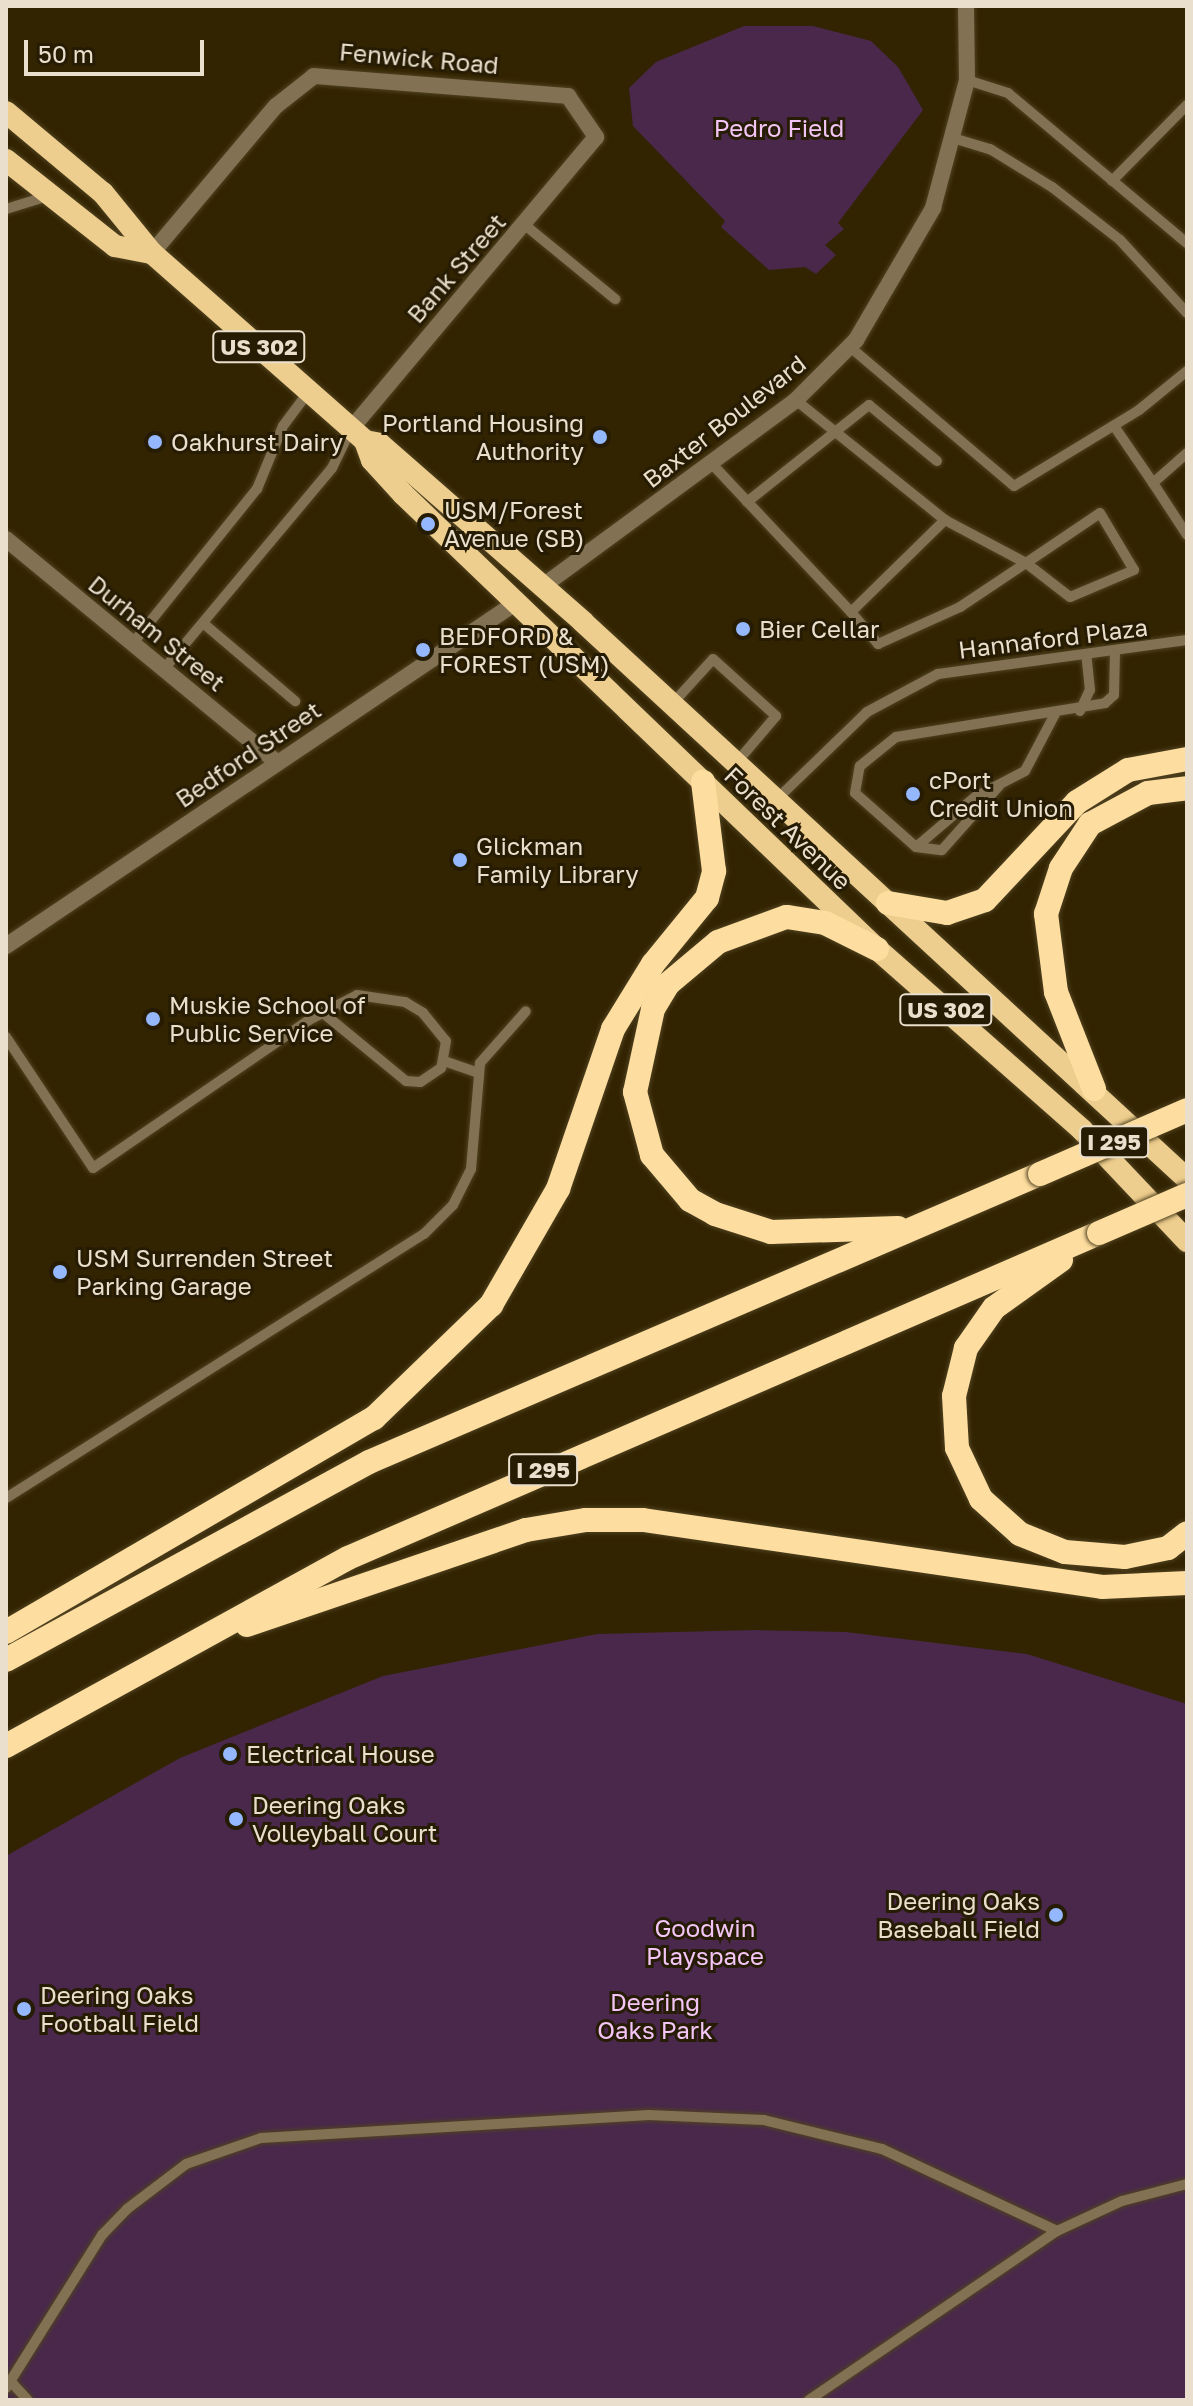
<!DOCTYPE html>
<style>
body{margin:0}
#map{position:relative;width:1193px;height:2406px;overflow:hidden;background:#332401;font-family:"Golos Text",sans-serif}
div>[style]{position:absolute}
.green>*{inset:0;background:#49284c}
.roads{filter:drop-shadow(0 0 2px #504221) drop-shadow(0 0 2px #504221)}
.service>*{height:10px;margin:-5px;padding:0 5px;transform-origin:5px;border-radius:5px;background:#827253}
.minor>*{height:16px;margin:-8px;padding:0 8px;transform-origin:8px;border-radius:8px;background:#827253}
.tertiary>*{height:16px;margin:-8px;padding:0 8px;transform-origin:8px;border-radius:8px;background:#827253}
.trunk>*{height:22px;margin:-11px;padding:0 11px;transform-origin:11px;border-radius:11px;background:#eece8e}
.motorway>*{height:24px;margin:-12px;padding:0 12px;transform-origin:12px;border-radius:12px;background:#fedea0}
.bridges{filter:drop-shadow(0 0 2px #504221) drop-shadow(0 0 2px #504221)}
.motorway-bridge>*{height:24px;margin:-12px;padding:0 12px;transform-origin:12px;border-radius:12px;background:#fedea0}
.dots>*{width:22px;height:22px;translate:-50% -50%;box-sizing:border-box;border:4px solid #261b03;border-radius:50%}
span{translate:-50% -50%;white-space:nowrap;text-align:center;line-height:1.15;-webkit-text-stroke:6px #261b03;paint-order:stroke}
.shield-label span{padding:2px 6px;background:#261b03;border:2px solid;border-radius:6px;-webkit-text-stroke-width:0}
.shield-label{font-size:22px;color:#e9dfcc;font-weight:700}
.street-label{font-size:24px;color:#e9dfcc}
.park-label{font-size:24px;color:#f3c5f7}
.poi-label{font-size:24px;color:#e9dfcc}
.right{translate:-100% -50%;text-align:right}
.left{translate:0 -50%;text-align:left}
.frame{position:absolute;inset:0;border:8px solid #e9dfcc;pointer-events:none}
.scale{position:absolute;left:24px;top:40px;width:180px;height:36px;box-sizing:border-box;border:4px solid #e9dfcc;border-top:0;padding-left:10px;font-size:24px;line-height:28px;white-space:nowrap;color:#e9dfcc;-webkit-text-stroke:6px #261b03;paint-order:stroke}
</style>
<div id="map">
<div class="green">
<div style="clip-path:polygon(744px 26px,813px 26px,871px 41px,898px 67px,923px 110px,838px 223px,844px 229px,825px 245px,836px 255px,816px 274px,805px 267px,769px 270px,721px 227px,725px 221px,633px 126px,629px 88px,656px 62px)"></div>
<div style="clip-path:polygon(756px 1630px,846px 1632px,1027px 1654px,1187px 1704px,1187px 2400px,6px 2400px,6px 1856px,180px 1758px,383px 1676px,597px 1634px)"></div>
</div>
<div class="roads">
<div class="service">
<div style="left:967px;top:80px;width:43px;rotate:17.6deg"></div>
<div style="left:1008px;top:93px;width:234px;rotate:40deg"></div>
<div style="left:953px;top:138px;width:39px;rotate:17deg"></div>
<div style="left:990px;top:149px;width:73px;rotate:31.5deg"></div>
<div style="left:1052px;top:187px;width:86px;rotate:37.9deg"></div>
<div style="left:1120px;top:240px;width:99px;rotate:47.5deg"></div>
<div style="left:1112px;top:181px;width:107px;rotate:-45.4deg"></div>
<div style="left:6px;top:209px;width:44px;rotate:-17.2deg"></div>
<div style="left:525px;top:225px;width:117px;rotate:39.4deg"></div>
<div style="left:850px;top:347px;width:215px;rotate:40.3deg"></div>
<div style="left:1014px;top:486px;width:146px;rotate:-31.3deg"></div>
<div style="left:1139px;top:410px;width:62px;rotate:-39.1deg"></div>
<div style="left:1114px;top:426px;width:69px;rotate:55.6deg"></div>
<div style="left:1153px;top:483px;width:45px;rotate:-41.4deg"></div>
<div style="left:712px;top:464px;width:203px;rotate:46.8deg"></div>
<div style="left:851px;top:612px;width:132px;rotate:-44.4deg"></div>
<div style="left:945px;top:520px;width:191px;rotate:-141.2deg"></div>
<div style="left:1153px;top:483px;width:62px;rotate:56.8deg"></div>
<div style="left:747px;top:502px;width:156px;rotate:-38.5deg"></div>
<div style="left:869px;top:405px;width:88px;rotate:39.5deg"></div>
<div style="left:1100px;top:513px;width:66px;rotate:59.2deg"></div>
<div style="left:1134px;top:570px;width:69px;rotate:157.1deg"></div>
<div style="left:1070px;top:597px;width:56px;rotate:-142.3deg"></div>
<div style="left:1026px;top:563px;width:89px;rotate:-34deg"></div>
<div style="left:851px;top:612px;width:42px;rotate:49.8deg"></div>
<div style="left:878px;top:644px;width:90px;rotate:-24.3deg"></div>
<div style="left:960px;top:607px;width:79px;rotate:-33.7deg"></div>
<div style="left:1026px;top:563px;width:92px;rotate:-152deg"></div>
<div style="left:203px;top:623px;width:121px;rotate:40.3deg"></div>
<div style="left:133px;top:643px;width:198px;rotate:-51.2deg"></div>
<div style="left:257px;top:489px;width:68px;rotate:-67.6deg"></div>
<div style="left:283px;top:426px;width:44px;rotate:-53.4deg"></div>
<div style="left:164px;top:669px;width:262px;rotate:-50.1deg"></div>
<div style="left:332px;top:468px;width:43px;rotate:-64deg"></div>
<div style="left:673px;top:703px;width:59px;rotate:-47.7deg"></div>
<div style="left:713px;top:659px;width:85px;rotate:42.1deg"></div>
<div style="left:776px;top:716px;width:60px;rotate:130.3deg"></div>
<div style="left:1080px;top:711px;width:23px;rotate:-65deg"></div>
<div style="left:1090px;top:690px;width:36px;rotate:-96deg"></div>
<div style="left:1055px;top:714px;width:64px;rotate:117.8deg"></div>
<div style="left:1025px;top:771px;width:56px;rotate:152.5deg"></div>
<div style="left:975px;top:797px;width:77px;rotate:139.7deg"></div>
<div style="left:916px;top:847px;width:81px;rotate:-138.5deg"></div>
<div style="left:855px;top:793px;width:27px;rotate:-80deg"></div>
<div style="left:860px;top:766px;width:46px;rotate:-38.9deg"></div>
<div style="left:896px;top:737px;width:212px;rotate:-9.2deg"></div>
<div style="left:1105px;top:703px;width:12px;rotate:-42deg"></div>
<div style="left:1114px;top:695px;width:44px;rotate:-88.7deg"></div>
<div style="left:777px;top:799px;width:125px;rotate:-44deg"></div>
<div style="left:867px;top:712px;width:81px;rotate:-28.2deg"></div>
<div style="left:938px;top:674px;width:251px;rotate:-7.8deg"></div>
<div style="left:916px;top:847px;width:26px;rotate:7deg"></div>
<div style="left:942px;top:850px;width:86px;rotate:-48.3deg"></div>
<div style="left:6px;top:1037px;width:157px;rotate:56.4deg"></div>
<div style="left:93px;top:1168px;width:262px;rotate:-34.4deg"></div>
<div style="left:309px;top:1020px;width:54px;rotate:-27.5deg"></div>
<div style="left:357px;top:995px;width:49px;rotate:8.3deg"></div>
<div style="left:405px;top:1002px;width:21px;rotate:31deg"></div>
<div style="left:423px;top:1013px;width:36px;rotate:51deg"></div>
<div style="left:446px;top:1041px;width:27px;rotate:100deg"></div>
<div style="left:441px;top:1068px;width:25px;rotate:146deg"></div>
<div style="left:420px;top:1082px;width:14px;rotate:-176deg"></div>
<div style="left:406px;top:1081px;width:107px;rotate:-140.7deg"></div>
<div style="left:444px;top:1061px;width:36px;rotate:19deg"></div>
<div style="left:6px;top:1498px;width:494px;rotate:-32.3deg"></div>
<div style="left:424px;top:1234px;width:41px;rotate:-45deg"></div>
<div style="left:453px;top:1205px;width:40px;rotate:-63.4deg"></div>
<div style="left:471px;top:1169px;width:106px;rotate:-85.1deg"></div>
<div style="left:480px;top:1063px;width:69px;rotate:-48.5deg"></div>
<div style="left:12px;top:2383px;width:23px;rotate:47deg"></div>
<div style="left:6px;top:2388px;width:181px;rotate:-57.9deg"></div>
<div style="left:102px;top:2235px;width:36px;rotate:-46deg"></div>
<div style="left:127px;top:2209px;width:74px;rotate:-37.3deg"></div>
<div style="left:186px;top:2164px;width:79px;rotate:-19.1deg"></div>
<div style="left:261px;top:2138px;width:389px;rotate:-3.4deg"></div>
<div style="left:649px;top:2115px;width:115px;rotate:2.5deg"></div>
<div style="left:764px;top:2120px;width:122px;rotate:13.8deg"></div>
<div style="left:882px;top:2149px;width:193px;rotate:25.1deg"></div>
<div style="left:1057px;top:2231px;width:72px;rotate:-24.8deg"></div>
<div style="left:1122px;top:2201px;width:67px;rotate:-14.7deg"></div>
<div style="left:809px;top:2400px;width:300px;rotate:-34.3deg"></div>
</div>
<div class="minor">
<div style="left:152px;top:253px;width:192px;rotate:-49.9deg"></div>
<div style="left:276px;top:106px;width:48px;rotate:-38.3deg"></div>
<div style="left:314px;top:76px;width:255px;rotate:4.5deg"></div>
<div style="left:568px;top:96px;width:50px;rotate:55.7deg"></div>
<div style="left:596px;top:137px;width:381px;rotate:130deg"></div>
<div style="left:6px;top:539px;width:352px;rotate:39.5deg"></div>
</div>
<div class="tertiary">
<div style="left:543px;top:586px;width:314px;rotate:-36.3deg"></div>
<div style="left:796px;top:400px;width:85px;rotate:-45deg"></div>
<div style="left:856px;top:340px;width:153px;rotate:-59.7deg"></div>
<div style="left:933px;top:208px;width:132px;rotate:-75.1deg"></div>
<div style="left:967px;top:80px;width:74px;rotate:-90.8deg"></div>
<div style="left:6px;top:946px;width:616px;rotate:-33.95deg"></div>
</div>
<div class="trunk">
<div style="left:6px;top:112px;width:126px;rotate:39.9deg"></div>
<div style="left:103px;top:193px;width:77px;rotate:50.8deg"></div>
<div style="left:152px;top:253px;width:284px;rotate:41.4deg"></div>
<div style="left:365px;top:441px;width:20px;rotate:70deg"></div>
<div style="left:372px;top:460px;width:46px;rotate:47.6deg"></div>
<div style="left:403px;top:494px;width:657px;rotate:43.83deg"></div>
<div style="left:877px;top:949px;width:273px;rotate:41.4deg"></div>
<div style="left:1082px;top:1130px;width:153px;rotate:46.6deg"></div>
<div style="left:6px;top:160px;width:139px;rotate:38.3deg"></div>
<div style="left:115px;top:246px;width:38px;rotate:11deg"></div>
<div style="left:365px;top:441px;width:15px;rotate:11deg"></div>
<div style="left:380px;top:444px;width:270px;rotate:41.2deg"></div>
<div style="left:583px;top:622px;width:822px;rotate:42.68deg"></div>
</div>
<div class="motorway">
<div style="left:888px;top:903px;width:60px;rotate:9.6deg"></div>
<div style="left:947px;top:913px;width:40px;rotate:-18.9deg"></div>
<div style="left:985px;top:900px;width:134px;rotate:-46.8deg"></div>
<div style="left:1077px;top:802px;width:60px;rotate:-32.1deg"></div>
<div style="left:1128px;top:770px;width:60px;rotate:-10.6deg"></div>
<div style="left:877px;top:949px;width:58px;rotate:-153.4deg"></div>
<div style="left:825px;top:923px;width:39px;rotate:-171deg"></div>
<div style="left:786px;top:917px;width:72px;rotate:159.8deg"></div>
<div style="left:718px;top:942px;width:65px;rotate:140deg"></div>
<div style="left:668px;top:984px;width:29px;rotate:121deg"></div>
<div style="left:653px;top:1009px;width:85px;rotate:102.2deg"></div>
<div style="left:635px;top:1092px;width:65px;rotate:74.9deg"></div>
<div style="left:652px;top:1155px;width:59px;rotate:49.8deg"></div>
<div style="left:690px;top:1200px;width:29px;rotate:29deg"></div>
<div style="left:715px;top:1214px;width:59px;rotate:17.8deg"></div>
<div style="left:771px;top:1232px;width:127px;rotate:-1.8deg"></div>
<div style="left:1094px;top:1089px;width:104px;rotate:-111.4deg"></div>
<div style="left:1056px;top:992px;width:79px;rotate:-97.3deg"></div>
<div style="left:1046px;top:914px;width:48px;rotate:-71.9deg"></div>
<div style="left:1061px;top:868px;width:53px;rotate:-56.6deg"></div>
<div style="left:1090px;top:824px;width:66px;rotate:-28.1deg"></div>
<div style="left:1148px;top:793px;width:39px;rotate:-7deg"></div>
<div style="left:1061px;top:1260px;width:82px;rotate:144.4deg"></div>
<div style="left:994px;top:1308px;width:49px;rotate:125deg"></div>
<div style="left:966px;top:1348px;width:49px;rotate:104deg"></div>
<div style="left:954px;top:1396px;width:52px;rotate:86.7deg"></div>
<div style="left:957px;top:1448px;width:56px;rotate:64.8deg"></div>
<div style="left:981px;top:1499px;width:52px;rotate:41.9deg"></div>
<div style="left:1020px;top:1534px;width:48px;rotate:21.8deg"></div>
<div style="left:1065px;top:1552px;width:60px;rotate:4.8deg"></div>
<div style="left:1125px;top:1557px;width:44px;rotate:-11.8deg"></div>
<div style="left:1168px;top:1548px;width:24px;rotate:-38deg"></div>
<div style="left:247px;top:1625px;width:295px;rotate:-18.8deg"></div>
<div style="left:526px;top:1530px;width:61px;rotate:-9.5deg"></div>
<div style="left:586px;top:1520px;width:57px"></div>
<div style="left:643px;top:1520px;width:464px;rotate:8.3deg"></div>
<div style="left:1102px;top:1587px;width:85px;rotate:-2.7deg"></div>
<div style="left:6px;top:1632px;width:426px;rotate:-30.2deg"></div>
<div style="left:374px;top:1418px;width:163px;rotate:-44deg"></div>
<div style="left:491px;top:1305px;width:134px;rotate:-60deg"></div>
<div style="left:558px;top:1189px;width:169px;rotate:-71deg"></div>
<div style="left:613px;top:1029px;width:76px;rotate:-58.4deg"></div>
<div style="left:653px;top:964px;width:85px;rotate:-50.7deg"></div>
<div style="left:707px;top:898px;width:28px;rotate:-75deg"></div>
<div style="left:714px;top:871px;width:90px;rotate:-97deg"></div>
<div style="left:6px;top:1660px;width:413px;rotate:-28.6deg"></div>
<div style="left:369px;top:1462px;width:730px;rotate:-23.23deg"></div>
<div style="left:6px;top:1746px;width:390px;rotate:-28.8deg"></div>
<div style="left:348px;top:1558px;width:818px;rotate:-23.4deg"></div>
</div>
</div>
<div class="bridges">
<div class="motorway-bridge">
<div style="left:1040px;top:1174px;width:160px;rotate:-23.5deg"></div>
<div style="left:1099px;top:1233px;width:96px;rotate:-23.4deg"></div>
</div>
</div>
<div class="dots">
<div style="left:600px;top:437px;background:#94b7fd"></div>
<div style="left:155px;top:442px;background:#94b7fd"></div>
<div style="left:428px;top:524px;background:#94b7fd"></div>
<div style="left:743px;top:629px;background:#94b7fd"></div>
<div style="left:423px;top:650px;background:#94b7fd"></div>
<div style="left:913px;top:794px;background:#94b7fd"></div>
<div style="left:460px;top:860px;background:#94b7fd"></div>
<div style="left:153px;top:1019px;background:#94b7fd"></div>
<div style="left:60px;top:1272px;background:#94b7fd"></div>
<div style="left:230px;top:1754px;background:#94b7fd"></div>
<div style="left:236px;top:1819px;background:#94b7fd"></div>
<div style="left:1056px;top:1915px;background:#94b7fd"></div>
<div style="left:24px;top:2009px;background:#94b7fd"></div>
</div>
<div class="shield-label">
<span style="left:259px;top:347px">US 302</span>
<span style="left:946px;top:1010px">US 302</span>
<span style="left:1114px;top:1142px">I 295</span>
<span style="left:543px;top:1470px">I 295</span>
</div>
<div class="street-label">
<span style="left:419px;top:58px;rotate:5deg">Fenwick Road</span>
<span style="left:456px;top:268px;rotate:-49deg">Bank Street</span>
<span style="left:724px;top:421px;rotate:-38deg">Baxter Boulevard</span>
<span style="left:157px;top:633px;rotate:39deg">Durham Street</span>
<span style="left:1053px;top:638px;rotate:-7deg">Hannaford Plaza</span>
<span style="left:248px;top:754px;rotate:-34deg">Bedford Street</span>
<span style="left:788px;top:828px;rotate:44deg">Forest Avenue</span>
</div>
<div class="park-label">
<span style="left:779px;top:128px">Pedro Field</span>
<span style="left:705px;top:1942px">Goodwin<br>Playspace</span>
<span style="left:655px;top:2016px">Deering<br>Oaks Park</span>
</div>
<div class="poi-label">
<span class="right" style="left:584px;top:437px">Portland Housing<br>Authority</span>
<span class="left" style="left:171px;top:442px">Oakhurst Dairy</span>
<span class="left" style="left:444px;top:524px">USM/Forest<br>Avenue (SB)</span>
<span class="left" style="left:759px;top:629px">Bier Cellar</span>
<span class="left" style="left:439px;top:650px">BEDFORD &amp;<br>FOREST (USM)</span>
<span class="left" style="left:929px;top:794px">cPort<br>Credit Union</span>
<span class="left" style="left:476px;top:860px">Glickman<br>Family Library</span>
<span class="left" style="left:169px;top:1019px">Muskie School of<br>Public Service</span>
<span class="left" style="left:76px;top:1272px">USM Surrenden Street<br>Parking Garage</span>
<span class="left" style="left:246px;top:1754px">Electrical House</span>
<span class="left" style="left:252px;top:1819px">Deering Oaks<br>Volleyball Court</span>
<span class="right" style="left:1040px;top:1915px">Deering Oaks<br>Baseball Field</span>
<span class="left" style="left:40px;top:2009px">Deering Oaks<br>Football Field</span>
</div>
<div class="frame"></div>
<div class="scale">50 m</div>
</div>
